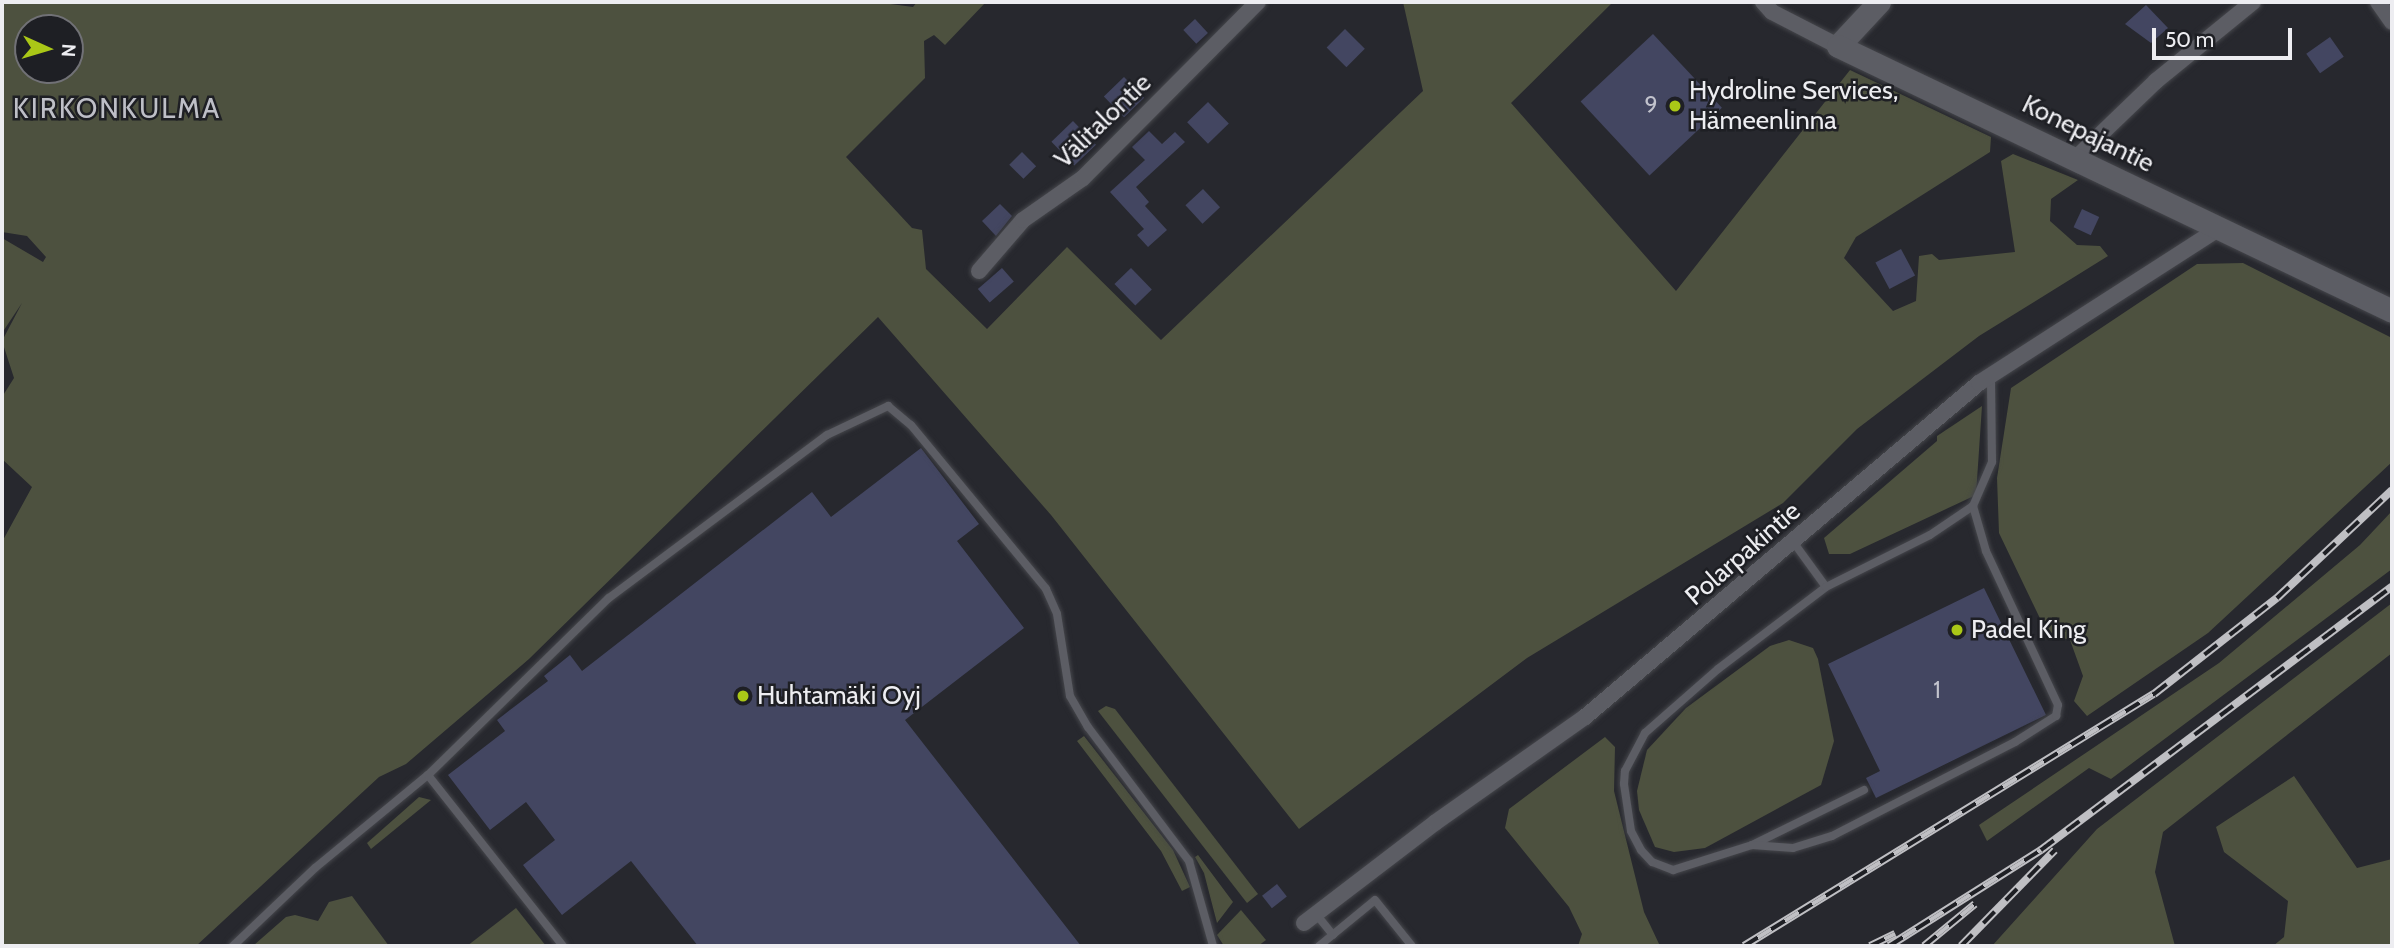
<!DOCTYPE html>
<meta charset="utf-8">
<style>
body{margin:0}
#map{position:relative;width:2394px;height:948px;overflow:hidden;background:#27282e;font-family:Cabin,sans-serif}
div>[style]{position:absolute}
.green>*{inset:0;background:#4d513f}
.building>*{inset:0;background:#434661;transform-origin:0 0}
.roads{filter:drop-shadow(0 0 2px #45464b) drop-shadow(0 0 2px #45464b)}
.lane>*{height:8px;margin:-4px;padding:0 4px;transform-origin:4px;border-radius:4px;background:#5c5d64}
.street>*{height:16px;margin:-8px;padding:0 8px;transform-origin:8px;border-radius:8px;background:#5c5d64}
.secondary>*{height:23px;margin:-11.5px;padding:0 11.5px;transform-origin:11.5px;border-radius:11.5px;background:#5c5d64}
.rail>*{height:8px;margin-top:-4px;transform-origin:0;background:repeating-linear-gradient(90deg,#1e1f24 0 16px,#bfbfc3 0 32px);box-sizing:border-box;border-block:2px solid #bfbfc3}
.dots>*{width:19px;height:19px;translate:-50% -50%;box-sizing:border-box;border:4px solid #1e1f24;border-radius:50%}
span{translate:-50% -50%;white-space:nowrap;text-align:center;line-height:1.15;-webkit-text-stroke:5px #1e1f24;paint-order:stroke}
.number-label{font-size:23px;color:#c2c3cd}
.number-label span{-webkit-text-stroke-width:0}
.poi-label{font-size:26px;color:#ededf1}
.left{translate:0 -50%;text-align:left}
.street-label{font-size:26px;color:#ededf1}
.neighbourhood-label{font-size:28px;color:#bebfc7;letter-spacing:2px}
.frame{position:absolute;inset:0;border:4px solid #ededf1;pointer-events:none}
.north{position:absolute;left:14px;top:14px;width:70px;height:70px;box-sizing:border-box;background:#1e1f24;border:2px solid #717176;border-radius:50%;rotate:94deg;font-size:19px;font-weight:700;line-height:28px;text-align:center;color:#ededf1}
.north::after{content:'';display:block;margin:auto;width:24px;height:32px;background:#aac717;clip-path:polygon(50% 0,100% 100%,50% 72%,0 100%)}
.scale{position:absolute;left:2152px;top:28px;width:140px;height:32px;box-sizing:border-box;border:4px solid #ededf1;border-top:0;padding-left:9px;font-size:21px;line-height:24px;white-space:nowrap;color:#ededf1;-webkit-text-stroke:5px #1e1f24;paint-order:stroke}
</style>
<div id="map">
<div class="green">
<div style="clip-path:polygon(evenodd,2px 2px,876px 2px,913px 7px,917px 2px,986px 2px,945px 45px,934px 35px,924px 41px,925px 78px,846px 157px,912px 228px,922px 230px,926px 269px,987px 329px,1067px 247px,1161px 340px,1423px 91px,1403px 2px,1613px 2px,1511px 103px,1676px 291px,1850px 70px,1991px 137px,1990px 152px,1856px 237px,1844px 258px,1893px 311px,1916px 301px,1919px 256px,1932px 254px,1939px 260px,2015px 252px,2001px 161px,2013px 154px,2078px 180px,2051px 199px,2050px 221px,2077px 245px,2100px 246px,2108px 256px,1979px 336px,1857px 429px,1783px 503px,1527px 658px,1299px 829px,1051px 515px,878px 317px,529px 659px,406px 764px,379px 777px,196px 946px,2px 946px,2px 542px,32px 487px,2px 459px,2px 397px,14px 378px,2px 341px,22px 303px,2px 333px,2px 238px,43px 262px,46px 257px,27px 236px,2px 232px,2px 2px,28px 28px,70px 28px,70px 70px,28px 70px,28px 28px)"></div>
<div style="clip-path:polygon(2243px 263px,2392px 338px,2392px 462px,2208px 633px,2087px 716px,2074px 701px,2083px 676px,2070px 640px,2047px 633px,1999px 533px,1997px 478px,2011px 388px,2197px 264px)"></div>
<div style="clip-path:polygon(1982px 406px,1976px 495px,1850px 554px,1829px 554px,1824px 538px,1937px 441px,1937px 436px)"></div>
<div style="clip-path:polygon(2392px 511px,2392px 569px,2111px 779px,2089px 768px,1987px 841px,1979px 825px,2219px 663px,2360px 545px)"></div>
<div style="clip-path:polygon(2392px 603px,2392px 653px,2163px 832px,2155px 872px,2175px 946px,1992px 946px,2097px 829px)"></div>
<div style="clip-path:polygon(1789px 640px,1813px 648px,1818px 659px,1834px 741px,1821px 785px,1705px 848px,1674px 852px,1655px 847px,1639px 810px,1637px 791px,1647px 750px,1686px 708px,1770px 646px)"></div>
<div style="clip-path:polygon(1106px 706px,1115px 709px,1258px 894px,1247px 903px,1098px 711px)"></div>
<div style="clip-path:polygon(1084px 736px,1173px 850px,1190px 887px,1182px 891px,1161px 851px,1077px 741px)"></div>
<div style="clip-path:polygon(1605px 737px,1615px 747px,1614px 791px,1644px 912px,1660px 946px,1578px 946px,1582px 934px,1569px 907px,1505px 828px,1509px 809px)"></div>
<div style="clip-path:polygon(2294px 776px,2357px 868px,2392px 859px,2392px 946px,2273px 946px,2284px 937px,2288px 901px,2224px 852px,2216px 827px)"></div>
<div style="clip-path:polygon(419px 797px,431px 800px,371px 849px,367px 843px)"></div>
<div style="clip-path:polygon(1198px 855px,1233px 902px,1217px 923px,1204px 873px,1195px 857px)"></div>
<div style="clip-path:polygon(352px 896px,389px 946px,253px 946px,286px 917px,295px 915px,318px 921px,329px 902px)"></div>
<div style="clip-path:polygon(516px 908px,546px 946px,467px 946px)"></div>
<div style="clip-path:polygon(1241px 910px,1266px 940px,1258px 946px,1224px 946px,1217px 935px)"></div>
</div>
<div class="building">
<div style="clip-path:polygon(2146px 5px,2168px 28px,2151px 43px,2125px 24px)"></div>
<div style="left:1195px;top:19px;width:19px;height:16px;rotate:47deg"></div>
<div style="left:1345px;top:29px;width:28px;height:26px;rotate:45deg"></div>
<div style="left:1653px;top:34px;width:101px;height:99px;rotate:47deg"></div>
<div style="left:2330px;top:37px;width:24px;height:29px;rotate:55deg"></div>
<div style="left:1124px;top:77px;width:29px;height:28px;rotate:46deg"></div>
<div style="left:1208px;top:102px;width:30px;height:29px;rotate:46deg"></div>
<div style="left:1073px;top:121px;width:33px;height:30px;rotate:46deg"></div>
<div style="clip-path:polygon(1149px 131px,1162px 144px,1175px 132px,1185px 142px,1136px 187px,1149px 202px,1145px 206px,1167px 230px,1148px 247px,1137px 235px,1144px 229px,1110px 192px,1145px 160px,1132px 147px)"></div>
<div style="left:1022px;top:152px;width:20px;height:18px;rotate:45deg"></div>
<div style="left:1203px;top:189px;width:25px;height:24px;rotate:47deg"></div>
<div style="clip-path:polygon(1000px 204px,1012px 216px,996px 236px,982px 221px)"></div>
<div style="left:2082px;top:209px;width:19px;height:20px;rotate:25deg"></div>
<div style="left:1901px;top:249px;width:30px;height:29px;rotate:62deg"></div>
<div style="left:1002px;top:268px;width:18px;height:32px;rotate:49deg"></div>
<div style="left:1131px;top:268px;width:30px;height:23px;rotate:46deg"></div>
<div style="clip-path:polygon(921px 448px,979px 524px,957px 541px,1024px 628px,905px 720px,1081px 946px,698px 946px,631px 861px,562px 915px,523px 865px,555px 840px,526px 802px,490px 830px,448px 775px,505px 731px,497px 720px,548px 681px,544px 676px,570px 655px,582px 671px,812px 492px,831px 517px)"></div>
<div style="clip-path:polygon(1984px 588px,2046px 715px,1876px 798px,1866px 778px,1880px 771px,1828px 664px)"></div>
<div style="left:1277px;top:884px;width:16px;height:19px;rotate:52deg"></div>
</div>
<div class="roads">
<div class="lane">
<div style="left:1794px;top:543px;width:54px;rotate:54deg"></div>
<div style="left:1864px;top:790px;width:125px;rotate:153.8deg"></div>
<div style="left:1752px;top:845px;width:83px;rotate:162.4deg"></div>
<div style="left:1673px;top:870px;width:22px;rotate:-159deg"></div>
<div style="left:1652px;top:862px;width:16px;rotate:-133deg"></div>
<div style="left:1641px;top:850px;width:21px;rotate:-118deg"></div>
<div style="left:1631px;top:831px;width:48px;rotate:-98.5deg"></div>
<div style="left:1624px;top:784px;width:13px;rotate:-86deg"></div>
<div style="left:1625px;top:771px;width:43px;rotate:-62.2deg"></div>
<div style="left:1645px;top:733px;width:97px;rotate:-41.2deg"></div>
<div style="left:1718px;top:669px;width:136px;rotate:-37.2deg"></div>
<div style="left:1826px;top:587px;width:116px;rotate:-26.6deg"></div>
<div style="left:1930px;top:535px;width:52px;rotate:-34deg"></div>
<div style="left:1973px;top:506px;width:48px;rotate:-66.6deg"></div>
<div style="left:1992px;top:462px;width:87px;rotate:-90.7deg"></div>
<div style="left:1752px;top:845px;width:41px;rotate:4.2deg"></div>
<div style="left:1793px;top:848px;width:41px;rotate:-17.1deg"></div>
<div style="left:1832px;top:836px;width:206px;rotate:-27.2deg"></div>
<div style="left:2015px;top:742px;width:49px;rotate:-32.4deg"></div>
<div style="left:2056px;top:716px;width:11px;rotate:-80deg"></div>
<div style="left:2058px;top:705px;width:170px;rotate:-115.1deg"></div>
<div style="left:1986px;top:551px;width:47px;rotate:-106.1deg"></div>
<div style="left:1316px;top:914px;width:27px;rotate:51deg"></div>
<div style="left:233px;top:946px;width:113px;rotate:-43.6deg"></div>
<div style="left:315px;top:868px;width:146px;rotate:-39.5deg"></div>
<div style="left:563px;top:946px;width:218px;rotate:-128.3deg"></div>
<div style="left:428px;top:775px;width:253px;rotate:-44.4deg"></div>
<div style="left:609px;top:598px;width:272px;rotate:-36.8deg"></div>
<div style="left:827px;top:435px;width:68px;rotate:-25.4deg"></div>
<div style="left:888px;top:406px;width:30px;rotate:40deg"></div>
<div style="left:911px;top:425px;width:212px;rotate:50.5deg"></div>
<div style="left:1046px;top:589px;width:27px;rotate:66deg"></div>
<div style="left:1057px;top:614px;width:83px;rotate:81deg"></div>
<div style="left:1070px;top:696px;width:36px;rotate:60deg"></div>
<div style="left:1088px;top:727px;width:168px;rotate:53deg"></div>
<div style="left:1189px;top:861px;width:88px;rotate:74.2deg"></div>
<div style="left:1319px;top:946px;width:72px;rotate:-39.4deg"></div>
<div style="left:1375px;top:900px;width:59px;rotate:51.2deg"></div>
</div>
<div class="street">
<div style="left:1763px;top:2px;width:13px;rotate:48deg"></div>
<div style="left:1772px;top:12px;width:74px;rotate:27.3deg"></div>
<div style="left:2378px;top:2px;width:24px;rotate:55deg"></div>
<div style="left:2076px;top:158px;width:111px;rotate:-43.9deg"></div>
<div style="left:2156px;top:81px;width:125px;rotate:-39.2deg"></div>
<div style="left:979px;top:271px;width:67px;rotate:-49.2deg"></div>
<div style="left:1023px;top:220px;width:73px;rotate:-35deg"></div>
<div style="left:1083px;top:178px;width:248px;rotate:-45.2deg"></div>
<div style="left:1304px;top:923px;width:166px;rotate:-37.4deg"></div>
<div style="left:1436px;top:822px;width:182px;rotate:-35.2deg"></div>
<div style="left:1585px;top:717px;width:517px;rotate:-40.29deg"></div>
<div style="left:1979px;top:383px;width:284px;rotate:-32.8deg"></div>
</div>
<div class="secondary">
<div style="left:1879px;top:2px;width:60px;rotate:133deg"></div>
<div style="left:1838px;top:46px;width:614px;rotate:25.56deg"></div>
</div>
</div>
<div class="rail">
<div style="left:1744px;top:946px;width:481px;rotate:-31.6deg"></div>
<div style="left:2154px;top:694px;width:156px;rotate:-38deg"></div>
<div style="left:2277px;top:598px;width:158px;rotate:-43.2deg"></div>
<div style="left:1870px;top:946px;width:28px;rotate:-26deg"></div>
<div style="left:1889px;top:946px;width:180px;rotate:-32.3deg"></div>
<div style="left:2041px;top:850px;width:439px;rotate:-36.9deg"></div>
<div style="left:1924px;top:946px;width:66px;rotate:-39.5deg"></div>
<div style="left:1961px;top:946px;width:134px;rotate:-45.6deg"></div>
</div>
<div class="dots">
<div style="left:1675px;top:106px;background:#aac717"></div>
<div style="left:1957px;top:630px;background:#aac717"></div>
<div style="left:743px;top:696px;background:#aac717"></div>
</div>
<div class="number-label">
<span style="left:1651px;top:105px">9</span>
<span style="left:1937px;top:690px">1</span>
</div>
<div class="poi-label">
<span class="left" style="left:1689px;top:106px">Hydroline Services,<br>Hämeenlinna</span>
<span class="left" style="left:1971px;top:630px">Padel King</span>
<span class="left" style="left:757px;top:696px">Huhtamäki Oyj</span>
</div>
<div class="street-label">
<span style="left:1103px;top:121px;rotate:-44deg">Välitalontie</span>
<span style="left:2088px;top:134px;rotate:26deg">Konepajantie</span>
<span style="left:1743px;top:554px;rotate:-41deg">Polarpakintie</span>
</div>
<div class="neighbourhood-label">
<span style="left:117px;top:108px">KIRKONKULMA</span>
</div>
<div class="frame"></div>
<div class="north">N</div>
<div class="scale">50 m</div>
</div>
